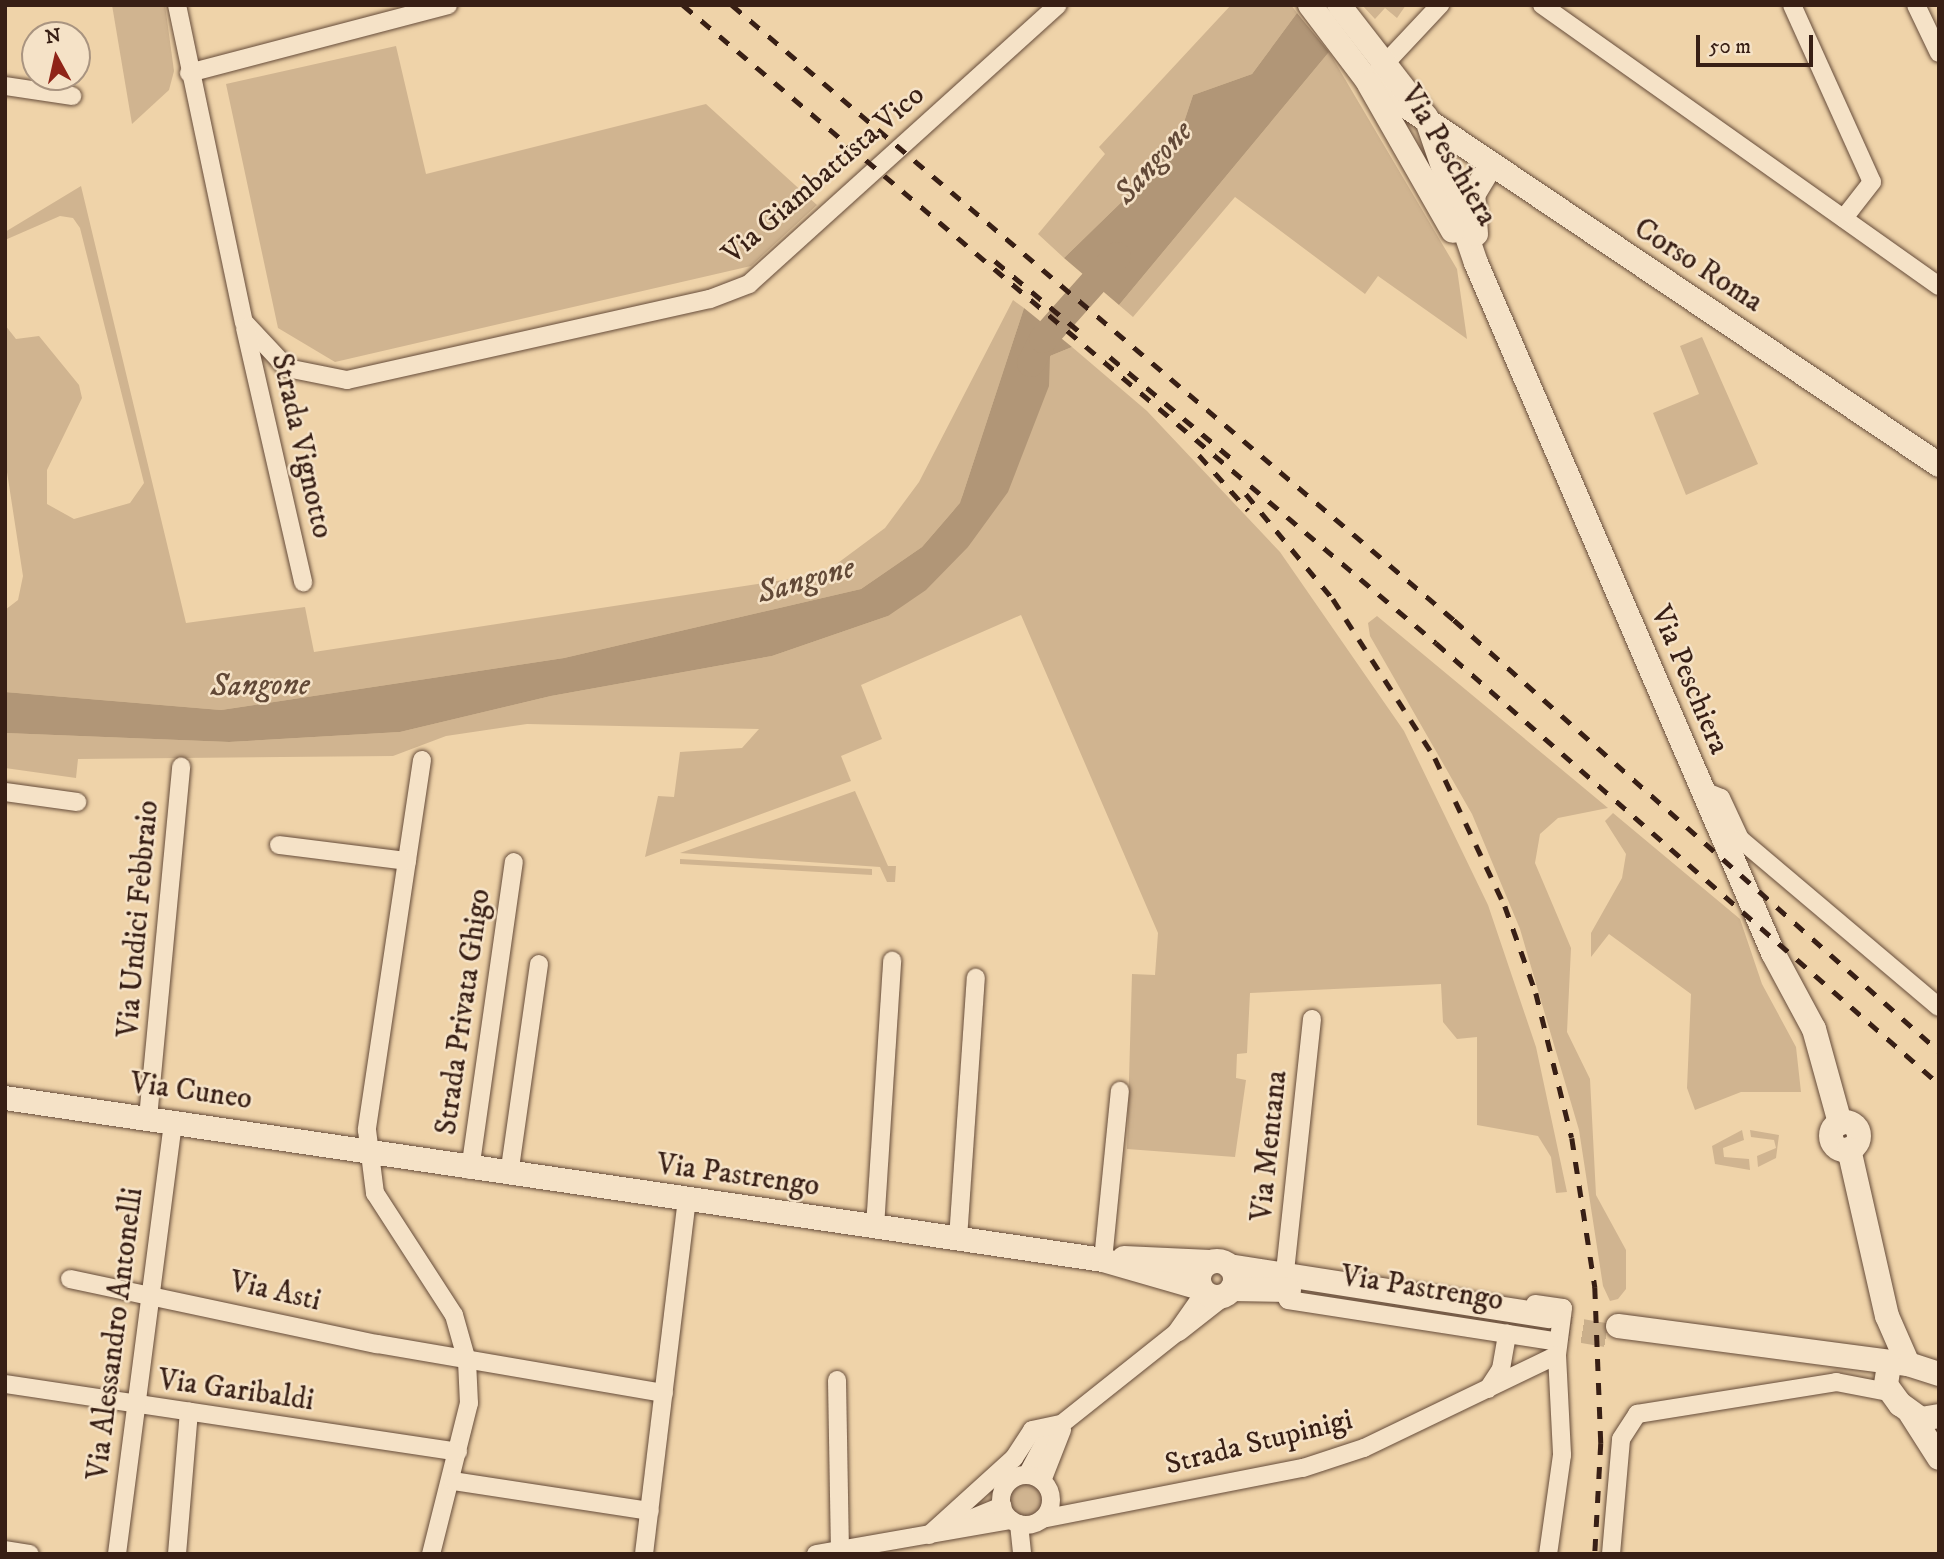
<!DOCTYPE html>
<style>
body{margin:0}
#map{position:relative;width:1944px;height:1559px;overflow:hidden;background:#efd3a9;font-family:"IM FELL DW Pica",serif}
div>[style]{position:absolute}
.green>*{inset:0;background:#d0b490}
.round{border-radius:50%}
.water>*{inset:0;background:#b19677}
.river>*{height:28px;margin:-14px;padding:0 14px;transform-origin:14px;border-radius:14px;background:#b19677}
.secondary-tunnel>*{height:24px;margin-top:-12px;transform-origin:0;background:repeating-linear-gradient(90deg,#caaf8b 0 24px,transparent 0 36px)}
.roads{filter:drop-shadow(0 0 2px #664c3a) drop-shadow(0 0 2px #664c3a)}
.street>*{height:18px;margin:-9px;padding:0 9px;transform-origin:9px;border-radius:9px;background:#f5e2c7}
.street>.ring{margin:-9px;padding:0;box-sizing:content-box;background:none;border:18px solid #f5e2c7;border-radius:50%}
.secondary>*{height:24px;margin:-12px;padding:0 12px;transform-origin:12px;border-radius:12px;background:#f5e2c7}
.secondary>.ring{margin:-12px;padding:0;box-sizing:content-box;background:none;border:24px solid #f5e2c7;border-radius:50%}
.rail>*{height:4.5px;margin-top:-2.25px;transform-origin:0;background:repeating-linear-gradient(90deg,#381f15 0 12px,transparent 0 24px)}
span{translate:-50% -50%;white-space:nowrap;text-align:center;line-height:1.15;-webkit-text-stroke:5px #f5e2c7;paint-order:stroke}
.street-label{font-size:30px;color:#381f15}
.water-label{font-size:32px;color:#624937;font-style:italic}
.frame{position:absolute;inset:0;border:7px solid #381f15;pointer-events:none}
.north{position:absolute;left:21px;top:21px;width:70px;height:70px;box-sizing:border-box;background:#f5e2c7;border:2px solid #a99480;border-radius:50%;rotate:352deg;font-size:19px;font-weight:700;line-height:28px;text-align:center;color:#381f15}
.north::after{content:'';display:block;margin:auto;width:24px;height:32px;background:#8f2418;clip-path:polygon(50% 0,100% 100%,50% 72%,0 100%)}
.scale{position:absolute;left:1696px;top:35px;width:117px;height:32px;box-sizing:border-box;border:4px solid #381f15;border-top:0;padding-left:9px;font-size:21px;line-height:24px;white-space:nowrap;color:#381f15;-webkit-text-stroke:5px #f5e2c7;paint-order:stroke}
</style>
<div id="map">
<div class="green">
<div style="clip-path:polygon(112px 5px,165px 5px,174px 71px,169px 90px,132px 124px)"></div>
<div style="clip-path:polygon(1231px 5px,1291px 5px,1297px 13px,1252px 74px,1193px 95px,1184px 122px,1137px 187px,1064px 258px,1038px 234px,1105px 154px,1099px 147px)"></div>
<div style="clip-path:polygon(1362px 5px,1406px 5px,1397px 18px,1385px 8px,1375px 19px)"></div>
<div style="clip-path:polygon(396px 46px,426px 174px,706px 104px,817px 205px,751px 266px,335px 362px,278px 328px,226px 84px)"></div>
<div style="clip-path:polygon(1329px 52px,1457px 269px,1467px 339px,1378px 276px,1365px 294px,1235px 197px,1133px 317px,1119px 305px)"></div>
<div style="clip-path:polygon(81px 186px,186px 623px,305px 607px,314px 652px,823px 574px,885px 528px,919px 482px,1013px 300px,1024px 308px,960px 503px,922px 547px,861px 589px,564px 658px,221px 710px,5px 692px,5px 610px,18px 600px,23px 576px,5px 459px,5px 325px,16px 339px,39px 336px,79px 385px,82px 398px,47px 470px,47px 504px,74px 519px,130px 503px,144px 483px,80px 228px,73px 218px,60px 216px,5px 240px,5px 232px)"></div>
<div style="clip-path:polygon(1702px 337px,1758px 464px,1686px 495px,1653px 413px,1699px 394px,1680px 346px)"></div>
<div style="clip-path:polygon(1072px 347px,1147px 411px,1280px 552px,1404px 731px,1488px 905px,1536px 1047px,1567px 1192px,1556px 1193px,1551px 1157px,1538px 1136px,1477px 1125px,1477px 1037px,1457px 1039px,1443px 1022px,1441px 984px,1250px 993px,1247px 1053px,1237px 1054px,1236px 1078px,1246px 1080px,1235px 1157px,1127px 1149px,1132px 974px,1155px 975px,1158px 933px,1021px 615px,861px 685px,882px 739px,841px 756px,851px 781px,645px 857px,658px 796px,674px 797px,680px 752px,742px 748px,759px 729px,527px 724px,446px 736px,393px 756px,78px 759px,76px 778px,5px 768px,5px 733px,229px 742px,400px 732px,551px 696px,772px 656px,888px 616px,1050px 356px)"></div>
<div style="clip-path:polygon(1377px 616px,1608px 808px,1558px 818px,1540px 834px,1535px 863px,1571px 948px,1567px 1032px,1590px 1079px,1596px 1195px,1626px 1250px,1626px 1289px,1618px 1299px,1610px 1301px,1603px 1286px,1579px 1130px,1520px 929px,1472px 814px,1370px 636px,1368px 623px)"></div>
<div style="clip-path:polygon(855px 791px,888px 866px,896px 866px,895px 882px,887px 882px,880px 867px,680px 853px)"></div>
<div style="clip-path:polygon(1613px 813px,1740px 919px,1762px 984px,1796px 1047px,1801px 1092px,1741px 1092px,1695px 1110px,1687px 1088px,1691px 994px,1609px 934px,1591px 957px,1591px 933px,1622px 878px,1626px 854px,1605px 821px)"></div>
<div style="clip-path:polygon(680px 859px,872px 869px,872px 875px,680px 864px)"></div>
<div style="clip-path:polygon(1742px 1130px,1744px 1140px,1723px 1148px,1724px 1157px,1749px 1159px,1750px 1170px,1715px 1164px,1712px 1146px)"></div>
<div style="clip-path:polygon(1750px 1130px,1779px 1135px,1776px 1158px,1758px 1167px,1757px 1156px,1776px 1148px,1774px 1140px,1751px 1137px)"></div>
<div class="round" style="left:1008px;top:1481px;width:36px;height:36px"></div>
</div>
<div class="water">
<div style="clip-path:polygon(1297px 13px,1329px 52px,1119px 305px,1064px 258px,1137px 187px,1184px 122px,1193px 95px,1252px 74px)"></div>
<div style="clip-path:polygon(1024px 308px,1072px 347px,1050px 356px,1049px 386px,1008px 492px,968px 547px,926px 590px,888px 616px,772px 656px,551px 696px,400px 732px,229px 742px,5px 733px,5px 692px,221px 710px,564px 658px,861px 589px,922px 547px,960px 503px)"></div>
</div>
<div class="river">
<div style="left:1031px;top:363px;width:27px;rotate:-63deg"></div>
<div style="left:1043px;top:339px;width:111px;rotate:-48.3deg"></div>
</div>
<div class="secondary-tunnel">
<div style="left:1547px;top:1325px;width:71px;rotate:9.7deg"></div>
</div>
<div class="roads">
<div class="street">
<div style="left:177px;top:5px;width:324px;rotate:78.1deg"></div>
<div style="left:244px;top:322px;width:63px;rotate:46.9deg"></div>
<div style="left:287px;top:368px;width:61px;rotate:11.3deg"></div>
<div style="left:347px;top:380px;width:372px;rotate:-12.6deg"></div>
<div style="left:710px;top:299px;width:42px;rotate:-21deg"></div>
<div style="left:749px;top:284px;width:416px;rotate:-42.1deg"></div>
<div style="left:1542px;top:5px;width:486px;rotate:35.3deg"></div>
<div style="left:1792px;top:5px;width:194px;rotate:65.7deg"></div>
<div style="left:1872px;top:182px;width:46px;rotate:127.9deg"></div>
<div style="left:1916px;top:5px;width:53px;rotate:64.4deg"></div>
<div style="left:1378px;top:71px;width:91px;rotate:-46.8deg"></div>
<div style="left:189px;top:73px;width:268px;rotate:-14.7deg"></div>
<div style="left:5px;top:86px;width:68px;rotate:8.5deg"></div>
<div style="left:245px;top:328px;width:261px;rotate:77.1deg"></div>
<div style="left:422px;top:760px;width:374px;rotate:98.5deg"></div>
<div style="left:367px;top:1130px;width:64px;rotate:82.8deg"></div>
<div style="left:375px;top:1193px;width:145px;rotate:57.1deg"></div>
<div style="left:454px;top:1315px;width:48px;rotate:74.2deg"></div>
<div style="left:467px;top:1361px;width:42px;rotate:87.3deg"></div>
<div style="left:469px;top:1403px;width:156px;rotate:104.1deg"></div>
<div style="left:1704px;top:791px;width:18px;rotate:22deg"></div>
<div style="left:1721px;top:798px;width:45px;rotate:65.1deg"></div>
<div style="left:1740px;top:839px;width:260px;rotate:40.2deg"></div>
<div style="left:5px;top:792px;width:73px;rotate:7.9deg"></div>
<div style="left:279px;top:845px;width:129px;rotate:7.1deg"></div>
<div style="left:1312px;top:1019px;width:273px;rotate:96.1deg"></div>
<div style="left:1283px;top:1290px;width:11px;rotate:63deg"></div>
<div style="left:1288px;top:1300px;width:273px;rotate:8.8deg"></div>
<div style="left:148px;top:1118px;width:353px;rotate:-84.6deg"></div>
<div style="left:470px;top:1170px;width:311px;rotate:-81.9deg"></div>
<div style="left:509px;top:1175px;width:213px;rotate:-81.9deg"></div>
<div style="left:875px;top:1227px;width:267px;rotate:-86.3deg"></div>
<div style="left:958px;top:1239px;width:262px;rotate:-86.1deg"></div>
<div style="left:1103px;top:1260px;width:170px;rotate:-84.3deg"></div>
<div style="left:70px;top:1279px;width:314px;rotate:12deg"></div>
<div style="left:377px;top:1344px;width:291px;rotate:9.7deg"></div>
<div style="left:1535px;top:1304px;width:28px;rotate:8deg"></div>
<div style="left:1563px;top:1308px;width:47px;rotate:97.3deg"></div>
<div style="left:1557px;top:1355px;width:100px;rotate:87.1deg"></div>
<div style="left:1562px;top:1455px;width:100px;rotate:98deg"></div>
<div style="left:1179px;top:1332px;width:60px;rotate:-38.2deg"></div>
<div style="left:837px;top:1380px;width:169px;rotate:89deg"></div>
<div style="left:5px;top:1384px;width:458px;rotate:8.5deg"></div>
<div style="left:1488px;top:1389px;width:24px;rotate:-57deg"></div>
<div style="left:1501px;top:1369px;width:36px;rotate:-80deg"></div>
<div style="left:1027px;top:1475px;width:47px;rotate:-61.8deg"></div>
<div style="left:1049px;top:1434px;width:162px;rotate:-38.5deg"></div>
<div style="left:1176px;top:1333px;width:49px;rotate:-55deg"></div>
<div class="ring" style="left:1001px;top:1475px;width:32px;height:32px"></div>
<div style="left:453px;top:1481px;width:199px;rotate:8.7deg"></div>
<div style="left:1042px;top:1481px;width:55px;rotate:-68.6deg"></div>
<div style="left:1042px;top:1519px;width:266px;rotate:-11.1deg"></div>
<div style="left:1303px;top:1468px;width:64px;rotate:-18.2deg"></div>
<div style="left:1364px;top:1448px;width:214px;rotate:-25.7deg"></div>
<div style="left:958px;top:1524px;width:48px;rotate:-22.2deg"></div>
<div style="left:1019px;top:1524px;width:30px;rotate:84deg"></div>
<div style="left:929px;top:1535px;width:115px;rotate:-42.2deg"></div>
<div style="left:1014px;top:1458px;width:33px;rotate:-57deg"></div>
<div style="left:1032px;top:1430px;width:30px;rotate:-12deg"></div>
<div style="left:5px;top:1550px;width:25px;rotate:9deg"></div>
<div style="left:117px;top:1554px;width:436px;rotate:-82.6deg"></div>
<div style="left:177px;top:1554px;width:143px;rotate:-85.2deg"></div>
<div style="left:644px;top:1554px;width:356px;rotate:-83.1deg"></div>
<div style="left:816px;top:1554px;width:198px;rotate:-9.9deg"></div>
<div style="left:1611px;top:1554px;width:115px;rotate:-85deg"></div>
<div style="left:1621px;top:1439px;width:30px;rotate:-57deg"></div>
<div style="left:1637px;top:1414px;width:202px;rotate:-9.1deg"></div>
<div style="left:1836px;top:1382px;width:53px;rotate:10.9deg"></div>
</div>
<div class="secondary">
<div style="left:1310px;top:5px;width:94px;rotate:52.8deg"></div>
<div style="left:1367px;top:80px;width:689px;rotate:33.94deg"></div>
<div style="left:1339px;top:5px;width:142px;rotate:52.2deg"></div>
<div style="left:1426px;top:117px;width:154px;rotate:71.1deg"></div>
<div style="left:1476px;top:263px;width:751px;rotate:66.71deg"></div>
<div style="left:1773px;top:953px;width:86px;rotate:61.7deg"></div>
<div style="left:1814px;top:1029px;width:98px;rotate:74.5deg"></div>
<div style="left:1369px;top:84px;width:169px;rotate:60.3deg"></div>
<div style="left:1476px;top:234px;width:39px;rotate:-94deg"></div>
<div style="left:1473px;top:195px;width:35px;rotate:-59deg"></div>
<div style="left:5px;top:1098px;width:1110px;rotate:8.39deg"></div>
<div style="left:1103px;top:1260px;width:101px;rotate:16.1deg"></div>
<div class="ring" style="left:1831px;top:1122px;width:4px;height:4px"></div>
<div style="left:1849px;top:1149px;width:171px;rotate:77.2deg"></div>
<div style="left:1887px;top:1316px;width:52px;rotate:66.4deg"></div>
<div style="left:1124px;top:1258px;width:86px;rotate:2.7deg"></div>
<div class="ring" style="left:1199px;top:1261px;width:12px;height:12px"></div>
<div style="left:1229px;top:1266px;width:324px;rotate:8.9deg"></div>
<div style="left:1232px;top:1289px;width:57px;rotate:1deg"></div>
<div style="left:1618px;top:1326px;width:292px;rotate:7.5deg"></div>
<div style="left:1908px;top:1364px;width:33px;rotate:18deg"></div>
<div style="left:1889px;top:1365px;width:20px;rotate:99deg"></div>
<div style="left:1886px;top:1385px;width:24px;rotate:54deg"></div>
<div style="left:1900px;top:1404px;width:26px;rotate:36deg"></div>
<div style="left:1921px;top:1419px;width:18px;rotate:-9deg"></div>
<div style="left:1911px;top:1414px;width:52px;rotate:57.5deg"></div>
</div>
</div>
<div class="rail">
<div style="left:683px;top:5px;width:987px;rotate:40.27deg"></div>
<div style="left:1436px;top:643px;width:669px;rotate:41.24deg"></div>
<div style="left:732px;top:5px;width:948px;rotate:40.42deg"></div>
<div style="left:1454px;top:620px;width:649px;rotate:41.63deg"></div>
<div style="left:995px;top:261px;width:119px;rotate:39.9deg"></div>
<div style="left:1110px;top:357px;width:158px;rotate:39.9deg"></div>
<div style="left:1199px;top:455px;width:74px;rotate:48.3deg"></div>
<div style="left:1246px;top:494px;width:136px;rotate:50.4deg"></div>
<div style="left:1333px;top:599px;width:189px;rotate:57.3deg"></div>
<div style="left:1435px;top:758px;width:164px;rotate:64.7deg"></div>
<div style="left:1505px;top:906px;width:92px;rotate:70.4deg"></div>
<div style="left:1536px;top:993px;width:149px;rotate:76.1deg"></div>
<div style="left:1572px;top:1138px;width:151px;rotate:81.2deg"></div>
<div style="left:1595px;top:1287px;width:156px;rotate:87.8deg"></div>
<div style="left:1601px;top:1443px;width:111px;rotate:93.1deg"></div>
</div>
<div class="street-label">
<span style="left:1448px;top:156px;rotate:59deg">Via Peschiera</span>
<span style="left:824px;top:175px;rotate:-41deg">Via Giambattista Vico</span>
<span style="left:1698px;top:266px;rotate:33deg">Corso Roma</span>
<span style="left:301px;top:446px;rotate:77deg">Strada Vignotto</span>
<span style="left:1689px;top:680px;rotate:67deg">Via Peschiera</span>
<span style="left:139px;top:919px;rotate:-85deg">Via Undici Febbraio</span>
<span style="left:464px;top:1012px;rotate:-82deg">Strada Privata Ghigo</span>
<span style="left:191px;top:1092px;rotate:8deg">Via Cuneo</span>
<span style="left:1270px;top:1146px;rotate:-84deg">Via Mentana</span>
<span style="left:738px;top:1176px;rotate:8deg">Via Pastrengo</span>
<span style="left:1422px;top:1289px;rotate:9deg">Via Pastrengo</span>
<span style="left:275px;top:1292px;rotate:13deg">Via Asti</span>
<span style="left:116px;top:1334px;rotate:-83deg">Via Alessandro Antonelli</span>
<span style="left:236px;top:1391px;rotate:8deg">Via Garibaldi</span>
<span style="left:1259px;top:1443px;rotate:-14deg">Strada Stupinigi</span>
</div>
<div class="water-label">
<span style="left:1154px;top:163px;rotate:-48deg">Sangone</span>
<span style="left:806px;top:581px;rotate:-16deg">Sangone</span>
<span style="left:260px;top:686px;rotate:-1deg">Sangone</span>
</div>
<div class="frame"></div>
<div class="north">N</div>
<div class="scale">50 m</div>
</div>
